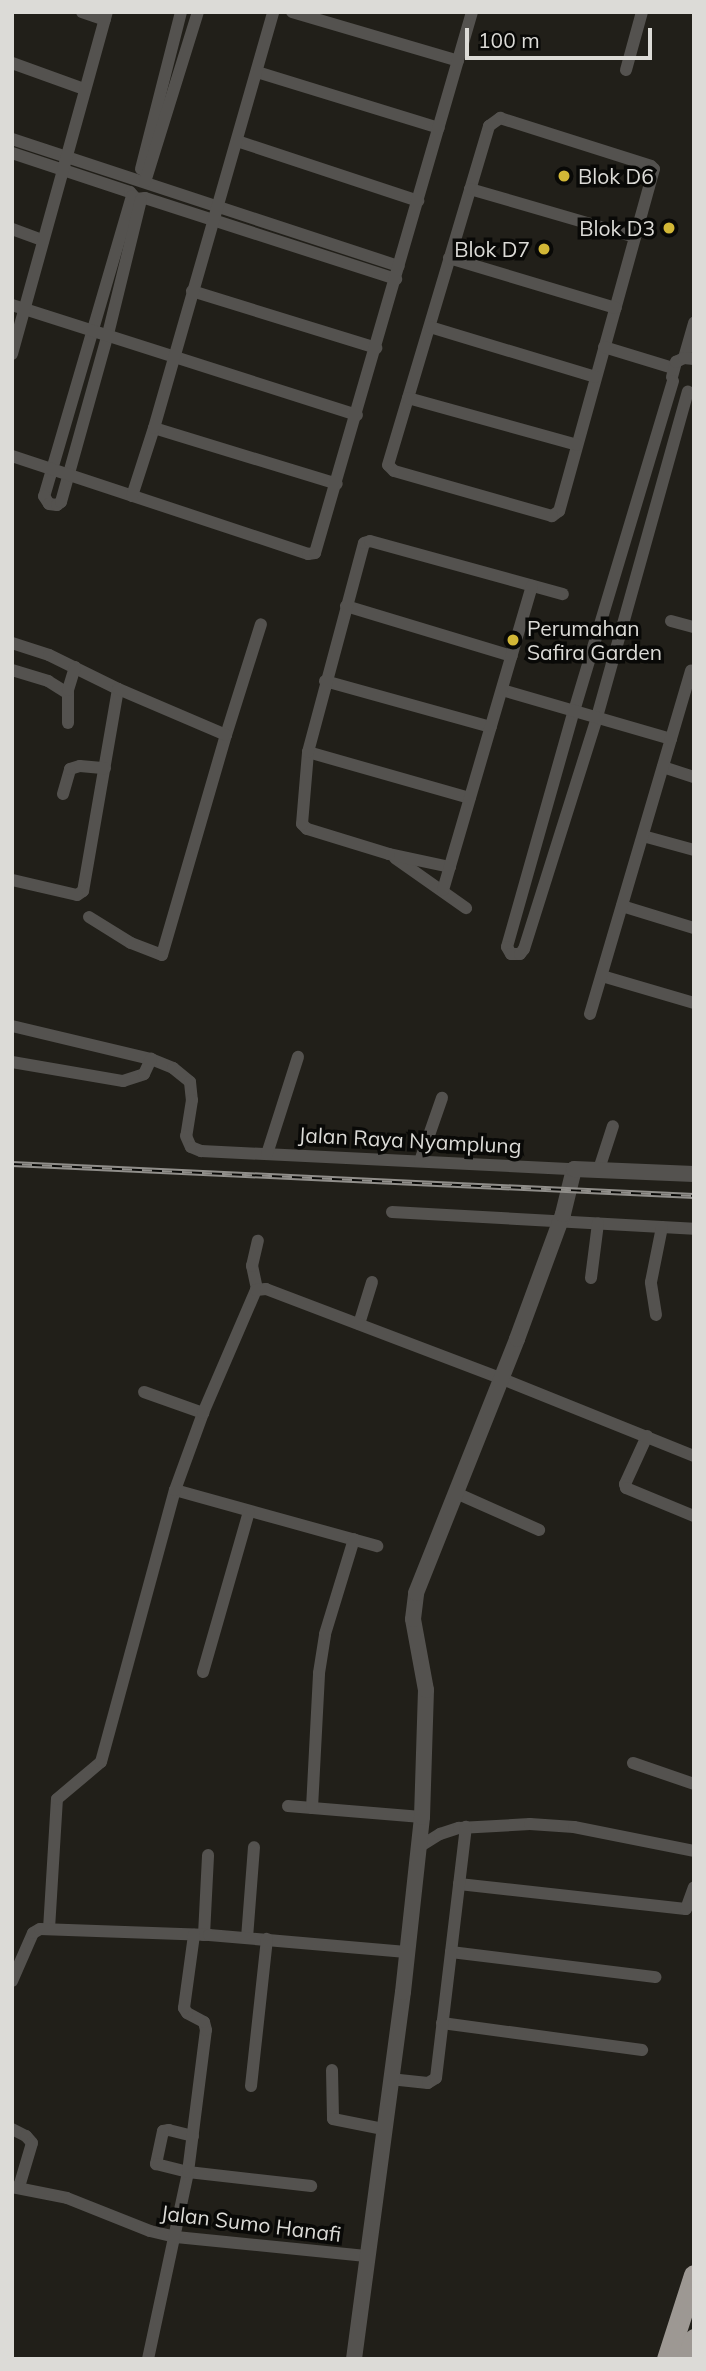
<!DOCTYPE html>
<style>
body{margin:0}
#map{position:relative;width:706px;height:2371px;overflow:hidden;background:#211f19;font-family:Mulish,sans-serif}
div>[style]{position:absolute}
.minor>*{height:12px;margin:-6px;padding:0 6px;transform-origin:6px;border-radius:6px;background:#54524f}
.tertiary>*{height:16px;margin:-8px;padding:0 8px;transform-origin:8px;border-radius:8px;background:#54524f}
.motorway>*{height:21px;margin:-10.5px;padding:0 10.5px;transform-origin:10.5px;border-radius:10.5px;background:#9d9893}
.rail>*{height:6px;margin-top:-3px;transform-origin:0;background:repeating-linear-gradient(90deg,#090907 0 10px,#908e8a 0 20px);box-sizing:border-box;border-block:2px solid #908e8a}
.dots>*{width:19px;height:19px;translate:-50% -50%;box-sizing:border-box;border:4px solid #090907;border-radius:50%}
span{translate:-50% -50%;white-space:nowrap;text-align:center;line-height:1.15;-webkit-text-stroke:7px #090907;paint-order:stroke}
.poi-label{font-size:21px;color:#dcdbd7}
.left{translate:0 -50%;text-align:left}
.right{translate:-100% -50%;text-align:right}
.street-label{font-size:21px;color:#dcdbd7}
.frame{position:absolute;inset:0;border:14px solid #dcdbd7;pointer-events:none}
.scale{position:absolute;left:465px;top:28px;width:187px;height:32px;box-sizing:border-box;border:4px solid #dcdbd7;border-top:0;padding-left:9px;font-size:21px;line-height:24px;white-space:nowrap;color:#dcdbd7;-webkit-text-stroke:5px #090907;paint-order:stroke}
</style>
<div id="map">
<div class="minor">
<div style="left:82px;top:12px;width:24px;rotate:19deg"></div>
<div style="left:292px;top:12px;width:173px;rotate:16.4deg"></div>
<div style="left:12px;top:63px;width:77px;rotate:19.9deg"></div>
<div style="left:626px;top:70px;width:60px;rotate:-74.6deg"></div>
<div style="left:257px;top:72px;width:190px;rotate:17.1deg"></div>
<div style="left:500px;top:118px;width:158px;rotate:17.6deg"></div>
<div style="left:651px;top:166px;width:4px;rotate:45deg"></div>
<div style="left:654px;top:169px;width:355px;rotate:105.5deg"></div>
<div style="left:559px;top:511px;width:9px;rotate:144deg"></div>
<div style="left:552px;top:516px;width:164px;rotate:-164.1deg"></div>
<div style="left:394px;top:471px;width:8px;rotate:-135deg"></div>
<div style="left:388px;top:465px;width:354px;rotate:-73.4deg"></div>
<div style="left:489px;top:126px;width:14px;rotate:-36deg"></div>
<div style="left:12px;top:139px;width:407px;rotate:18.2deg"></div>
<div style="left:237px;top:141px;width:191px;rotate:18.3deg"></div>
<div style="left:12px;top:153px;width:124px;rotate:18.3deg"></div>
<div style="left:130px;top:192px;width:9px;rotate:49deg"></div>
<div style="left:136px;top:199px;width:9px;rotate:-6deg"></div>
<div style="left:145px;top:198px;width:264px;rotate:17.9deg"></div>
<div style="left:141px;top:169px;width:162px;rotate:-75.7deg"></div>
<div style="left:145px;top:182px;width:178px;rotate:-72.7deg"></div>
<div style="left:470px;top:189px;width:172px;rotate:16.2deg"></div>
<div style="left:132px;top:196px;width:313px;rotate:106.3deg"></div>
<div style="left:44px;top:496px;width:9px;rotate:58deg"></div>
<div style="left:49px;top:504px;width:8px;rotate:7deg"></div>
<div style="left:57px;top:505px;width:5px;rotate:-37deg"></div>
<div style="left:61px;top:502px;width:174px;rotate:-74.4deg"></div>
<div style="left:108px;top:334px;width:138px;rotate:-76.2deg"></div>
<div style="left:12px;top:229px;width:33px;rotate:20deg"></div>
<div style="left:449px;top:258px;width:174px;rotate:16.7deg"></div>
<div style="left:192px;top:291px;width:193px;rotate:17.2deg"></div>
<div style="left:12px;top:305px;width:362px;rotate:17.7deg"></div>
<div style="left:430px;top:327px;width:173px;rotate:16.8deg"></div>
<div style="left:604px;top:347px;width:72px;rotate:16.9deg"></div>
<div style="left:12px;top:354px;width:355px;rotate:-74.5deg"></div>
<div style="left:684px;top:358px;width:37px;rotate:-74deg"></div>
<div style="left:672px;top:377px;width:16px;rotate:-75deg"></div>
<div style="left:676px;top:362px;width:9px;rotate:-27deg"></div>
<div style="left:684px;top:358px;width:10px;rotate:6deg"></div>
<div style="left:673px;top:381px;width:344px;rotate:106.7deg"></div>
<div style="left:574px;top:710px;width:246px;rotate:105.8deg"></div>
<div style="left:507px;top:947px;width:8px;rotate:60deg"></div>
<div style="left:511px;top:954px;width:9px"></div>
<div style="left:520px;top:954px;width:6px;rotate:-51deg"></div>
<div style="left:524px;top:949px;width:243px;rotate:-72.5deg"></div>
<div style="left:597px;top:717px;width:338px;rotate:-74.4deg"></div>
<div style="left:408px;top:398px;width:175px;rotate:15.5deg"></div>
<div style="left:154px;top:428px;width:191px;rotate:17deg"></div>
<div style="left:12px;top:456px;width:312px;rotate:18.3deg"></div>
<div style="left:308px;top:554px;width:7px;rotate:-8deg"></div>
<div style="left:315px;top:553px;width:563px;rotate:-73.82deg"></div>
<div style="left:132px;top:496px;width:71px;rotate:-72.1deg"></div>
<div style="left:154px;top:428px;width:433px;rotate:-74deg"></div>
<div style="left:346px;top:606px;width:173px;rotate:16.8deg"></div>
<div style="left:671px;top:621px;width:24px;rotate:15deg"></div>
<div style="left:12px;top:643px;width:39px;rotate:18deg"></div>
<div style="left:49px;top:655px;width:77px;rotate:26.2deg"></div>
<div style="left:118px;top:689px;width:205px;rotate:99.8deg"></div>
<div style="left:83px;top:891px;width:7px;rotate:146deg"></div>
<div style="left:77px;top:895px;width:67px;rotate:-167deg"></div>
<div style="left:12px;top:670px;width:38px;rotate:17deg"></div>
<div style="left:48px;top:681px;width:22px;rotate:32deg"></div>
<div style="left:325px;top:681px;width:172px;rotate:15.5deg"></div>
<div style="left:502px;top:690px;width:176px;rotate:16.2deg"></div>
<div style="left:68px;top:723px;width:33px;rotate:-90deg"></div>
<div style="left:68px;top:690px;width:24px;rotate:-73deg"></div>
<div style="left:226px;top:735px;width:116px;rotate:-72.5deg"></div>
<div style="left:308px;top:752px;width:168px;rotate:15.9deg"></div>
<div style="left:663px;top:767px;width:33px;rotate:18deg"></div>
<div style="left:63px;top:794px;width:26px;rotate:-74deg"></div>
<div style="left:70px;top:769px;width:10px;rotate:-17deg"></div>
<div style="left:80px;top:766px;width:25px;rotate:5deg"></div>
<div style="left:643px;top:836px;width:53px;rotate:15.4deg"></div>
<div style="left:395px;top:858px;width:87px;rotate:35.2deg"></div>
<div style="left:450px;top:867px;width:62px;rotate:-168deg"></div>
<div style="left:389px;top:854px;width:86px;rotate:-163deg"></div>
<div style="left:307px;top:829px;width:7px;rotate:-135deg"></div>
<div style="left:302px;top:824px;width:72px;rotate:-85.2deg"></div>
<div style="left:308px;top:752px;width:216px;rotate:-75deg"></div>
<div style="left:364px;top:543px;width:6px;rotate:-18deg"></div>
<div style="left:370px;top:541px;width:200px;rotate:15.4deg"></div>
<div style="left:443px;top:890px;width:317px;rotate:-73.7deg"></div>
<div style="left:622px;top:906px;width:75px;rotate:17deg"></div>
<div style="left:89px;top:917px;width:49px;rotate:31.8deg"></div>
<div style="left:131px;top:943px;width:33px;rotate:21deg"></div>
<div style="left:162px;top:955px;width:229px;rotate:-73.8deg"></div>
<div style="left:226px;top:735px;width:117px;rotate:-156.9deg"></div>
<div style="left:602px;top:976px;width:96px;rotate:16.4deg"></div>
<div style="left:590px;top:1014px;width:358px;rotate:-73.6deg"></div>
<div style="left:12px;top:1026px;width:143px;rotate:13.4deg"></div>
<div style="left:151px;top:1059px;width:24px;rotate:22deg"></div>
<div style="left:173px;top:1068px;width:22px;rotate:39deg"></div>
<div style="left:190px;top:1082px;width:18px;rotate:84deg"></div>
<div style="left:192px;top:1100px;width:36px;rotate:99deg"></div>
<div style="left:186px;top:1136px;width:12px;rotate:66deg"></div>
<div style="left:191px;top:1147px;width:11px;rotate:22deg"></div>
<div style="left:201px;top:1151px;width:373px;rotate:2.8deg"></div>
<div style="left:12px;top:1062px;width:113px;rotate:9.7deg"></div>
<div style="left:123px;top:1081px;width:22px;rotate:-18deg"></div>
<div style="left:144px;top:1074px;width:17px;rotate:-65deg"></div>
<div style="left:267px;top:1154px;width:102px;rotate:-72.3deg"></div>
<div style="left:420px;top:1161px;width:67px;rotate:-70.8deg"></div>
<div style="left:599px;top:1169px;width:45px;rotate:-72deg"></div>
<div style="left:392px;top:1212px;width:302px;rotate:3.2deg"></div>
<div style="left:591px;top:1278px;width:55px;rotate:-82.7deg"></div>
<div style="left:257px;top:1289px;width:24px;rotate:-102deg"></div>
<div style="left:252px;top:1266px;width:26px;rotate:-77deg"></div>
<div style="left:656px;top:1315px;width:33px;rotate:-99deg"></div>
<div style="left:651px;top:1282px;width:56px;rotate:-78.7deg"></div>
<div style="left:359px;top:1324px;width:44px;rotate:-72.8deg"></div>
<div style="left:144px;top:1392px;width:63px;rotate:19.6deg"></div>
<div style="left:647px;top:1436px;width:53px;rotate:114.6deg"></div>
<div style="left:625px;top:1484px;width:4px;rotate:76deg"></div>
<div style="left:626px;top:1488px;width:74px;rotate:22.4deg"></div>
<div style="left:175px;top:1490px;width:210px;rotate:15.5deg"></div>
<div style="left:456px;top:1493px;width:91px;rotate:24deg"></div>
<div style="left:203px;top:1672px;width:166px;rotate:-74deg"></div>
<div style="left:633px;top:1763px;width:65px;rotate:19deg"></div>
<div style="left:288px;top:1806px;width:134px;rotate:4.7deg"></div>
<div style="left:312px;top:1808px;width:135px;rotate:-87deg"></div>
<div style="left:319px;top:1673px;width:39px;rotate:-81deg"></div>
<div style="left:325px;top:1634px;width:99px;rotate:-73deg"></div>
<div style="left:419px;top:1847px;width:25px;rotate:-32deg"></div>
<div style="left:440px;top:1834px;width:20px;rotate:-18deg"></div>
<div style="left:459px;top:1828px;width:71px;rotate:-3.2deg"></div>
<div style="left:530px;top:1824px;width:44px;rotate:3.9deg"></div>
<div style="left:574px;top:1827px;width:122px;rotate:11.3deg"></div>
<div style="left:459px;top:1884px;width:228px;rotate:6.3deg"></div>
<div style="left:686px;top:1909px;width:23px;rotate:-70deg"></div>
<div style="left:49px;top:1929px;width:130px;rotate:-86.5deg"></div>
<div style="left:57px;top:1799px;width:57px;rotate:-40.1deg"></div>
<div style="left:101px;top:1762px;width:282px;rotate:-74.8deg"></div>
<div style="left:175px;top:1490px;width:82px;rotate:-70deg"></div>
<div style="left:203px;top:1413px;width:134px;rotate:-66.7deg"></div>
<div style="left:256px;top:1290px;width:10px;rotate:-6deg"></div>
<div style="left:266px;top:1289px;width:250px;rotate:20.8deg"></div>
<div style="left:500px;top:1378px;width:209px;rotate:21.9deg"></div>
<div style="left:204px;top:1935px;width:80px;rotate:-87.1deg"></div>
<div style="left:247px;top:1938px;width:91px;rotate:-85.6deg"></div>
<div style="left:451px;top:1952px;width:206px;rotate:7deg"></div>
<div style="left:12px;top:1981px;width:52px;rotate:-66.4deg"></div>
<div style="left:33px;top:1933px;width:8px;rotate:-30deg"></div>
<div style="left:40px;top:1929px;width:169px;rotate:2deg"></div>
<div style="left:209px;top:1935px;width:198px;rotate:4.9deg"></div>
<div style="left:442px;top:2023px;width:202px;rotate:7.7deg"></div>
<div style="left:332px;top:2070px;width:49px;rotate:88.8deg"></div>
<div style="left:333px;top:2119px;width:51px;rotate:11.3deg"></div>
<div style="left:390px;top:2079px;width:38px;rotate:6deg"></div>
<div style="left:428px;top:2083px;width:9px;rotate:-32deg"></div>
<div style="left:436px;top:2078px;width:253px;rotate:-83.2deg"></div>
<div style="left:251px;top:2086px;width:148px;rotate:-83.8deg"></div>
<div style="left:12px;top:2129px;width:16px;rotate:27deg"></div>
<div style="left:26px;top:2136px;width:9px;rotate:49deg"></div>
<div style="left:32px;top:2143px;width:46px;rotate:106.5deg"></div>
<div style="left:193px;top:2136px;width:25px;rotate:-166deg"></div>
<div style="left:169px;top:2130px;width:6px;rotate:171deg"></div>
<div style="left:163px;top:2131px;width:34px;rotate:102deg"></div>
<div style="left:156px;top:2164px;width:33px;rotate:14deg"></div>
<div style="left:188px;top:2172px;width:124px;rotate:6.5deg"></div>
<div style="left:12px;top:2187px;width:56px;rotate:11.3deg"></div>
<div style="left:67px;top:2198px;width:89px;rotate:21.7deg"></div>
<div style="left:150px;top:2231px;width:27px;rotate:13deg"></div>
<div style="left:176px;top:2237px;width:191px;rotate:5.7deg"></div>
<div style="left:148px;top:2359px;width:191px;rotate:-77.9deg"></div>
<div style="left:188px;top:2172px;width:143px;rotate:-82.8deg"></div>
<div style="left:206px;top:2030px;width:8px;rotate:-104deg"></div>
<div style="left:204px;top:2022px;width:19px;rotate:-152deg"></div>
<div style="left:187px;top:2013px;width:6px;rotate:-121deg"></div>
<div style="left:184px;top:2008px;width:74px;rotate:-82.2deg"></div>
</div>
<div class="tertiary">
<div style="left:354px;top:2359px;width:370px;rotate:-82.4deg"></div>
<div style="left:403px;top:1992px;width:176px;rotate:-83.8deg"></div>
<div style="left:422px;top:1817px;width:127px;rotate:-88.2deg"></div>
<div style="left:426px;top:1690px;width:72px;rotate:-100.4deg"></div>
<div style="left:413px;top:1619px;width:26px;rotate:-83deg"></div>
<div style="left:416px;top:1593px;width:273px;rotate:-68.3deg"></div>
<div style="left:517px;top:1339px;width:133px;rotate:-69.8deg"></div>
<div style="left:563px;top:1214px;width:46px;rotate:-76.3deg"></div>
<div style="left:574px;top:1169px;width:120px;rotate:2.4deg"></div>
</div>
<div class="motorway">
<div style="left:667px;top:2359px;width:88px;rotate:-72.2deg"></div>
<div style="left:687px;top:2359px;width:21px;rotate:-71deg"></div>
</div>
<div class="rail">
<div style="left:12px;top:1164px;width:683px;rotate:2.69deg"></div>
</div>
<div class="dots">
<div style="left:564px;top:176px;background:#d2b736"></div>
<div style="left:669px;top:228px;background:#d2b736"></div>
<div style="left:544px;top:249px;background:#d2b736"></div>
<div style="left:513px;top:640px;background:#d2b736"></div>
</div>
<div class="poi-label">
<span class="left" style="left:578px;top:176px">Blok D6</span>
<span class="right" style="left:655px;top:228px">Blok D3</span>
<span class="right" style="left:530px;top:249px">Blok D7</span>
<span class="left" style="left:527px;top:640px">Perumahan<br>Safira Garden</span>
</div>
<div class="street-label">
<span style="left:410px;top:1140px;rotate:3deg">Jalan Raya Nyamplung</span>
<span style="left:251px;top:2223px;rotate:7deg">Jalan Sumo Hanafi</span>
</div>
<div class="frame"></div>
<div class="scale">100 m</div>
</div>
